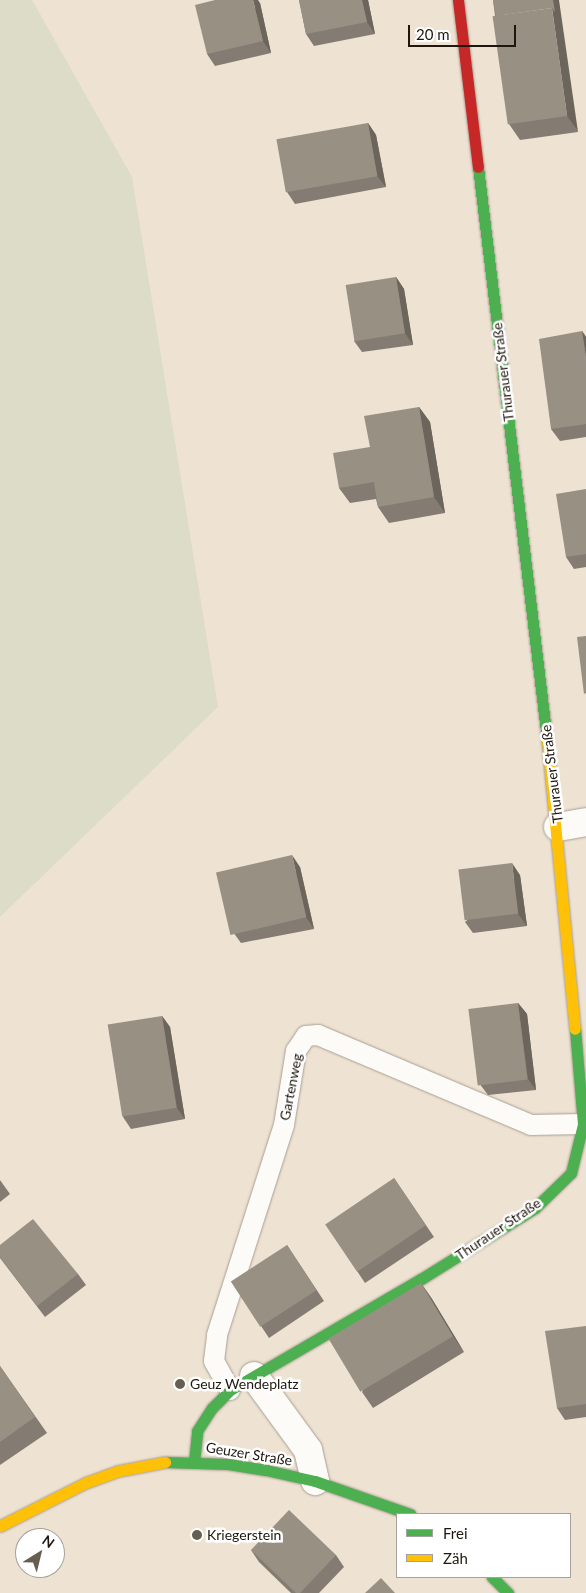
<!DOCTYPE html>
<meta charset="utf-8">
<style>
body{margin:0}
#map{position:relative;width:586px;height:1593px;overflow:hidden;background:#eee2d2;font-family:Lato,sans-serif}
div>[style]{position:absolute}
.green>*{inset:0;background:#dcdcc8}
.roads{filter:drop-shadow(0 0 1px #a99f93) drop-shadow(0 0 1px #a99f93)}
.lane>*{height:20px;margin:-10px;padding:0 10px;transform-origin:10px;border-radius:10px;background:#fcfbf8}
.street>*{height:28px;margin:-14px;padding:0 14px;transform-origin:14px;border-radius:14px;background:#fcfbf8}
.fast>*{height:11px;margin:-5.5px;padding:0 5.5px;transform-origin:5.5px;border-radius:5.5px;background:#4caf50}
.slow>*{height:11px;margin:-5.5px;padding:0 5.5px;transform-origin:5.5px;border-radius:5.5px;background:#ffc107}
.jam>*{height:11px;margin:-5.5px;padding:0 5.5px;transform-origin:5.5px;border-radius:5.5px;background:#c62828}
.wall>*{inset:0;background:#847c72}
.shaded-wall>*{inset:0;background:#6b655c}
.building>*{inset:0;background:#999084;transform-origin:0 0}
.dots>*{width:14px;height:14px;translate:-50% -50%;box-sizing:border-box;border:2px solid #fff;border-radius:50%}
span{translate:-50% -50%;white-space:nowrap;text-align:center;line-height:1.15;-webkit-text-stroke:5px #fff;paint-order:stroke}
.street-label{font-size:14px;color:#1f170d}
.poi-label{font-size:14px;color:#1f170d}
.left{translate:0 -50%;text-align:left}
.legend{position:absolute;left:396px;top:1513px;width:175px;height:65px;box-sizing:border-box;background:#fff;border:1px solid #a5a29e;margin:0;padding:6px 9px;list-style:none;font-size:15px;color:#1f170d}
.legend li{display:flex;align-items:center;gap:10px;height:25px}
.legend b{width:25px;border:1px solid #a5a29e}
.north{position:absolute;left:15px;top:1528px;width:50px;height:50px;box-sizing:border-box;background:#fff;border:1px solid #a5a29e;border-radius:50%;rotate:36deg;font-size:14px;font-weight:700;line-height:20px;text-align:center;color:#1f170d}
.north::after{content:'';display:block;margin:auto;width:18px;height:22px;background:#675e52;clip-path:polygon(50% 0,100% 100%,50% 72%,0 100%)}
.scale{position:absolute;left:408px;top:25px;width:108px;height:22px;box-sizing:border-box;border:2px solid #1f170d;border-top:0;padding-left:6px;font-size:15px;line-height:18px;white-space:nowrap;color:#1f170d;-webkit-text-stroke:4px #fff;paint-order:stroke}
</style>
<div id="map">
<div class="green">
<div style="clip-path:polygon(0 0,32px 0,132px 177px,218px 707px,0 917px)"></div>
</div>
<div class="roads">
<div class="lane">
<div style="left:230px;top:1390px;width:33px;rotate:-119deg"></div>
<div style="left:214px;top:1361px;width:26px;rotate:-83deg"></div>
<div style="left:217px;top:1335px;width:220px;rotate:-72.3deg"></div>
<div style="left:284px;top:1125px;width:75px;rotate:-80.8deg"></div>
<div style="left:296px;top:1051px;width:18px;rotate:-56deg"></div>
<div style="left:306px;top:1036px;width:12px;rotate:-5deg"></div>
<div style="left:318px;top:1035px;width:231px;rotate:22.9deg"></div>
<div style="left:531px;top:1125px;width:52px;rotate:-1.1deg"></div>
</div>
<div class="street">
<div style="left:558px;top:827px;width:28px;rotate:-10deg"></div>
<div style="left:254px;top:1376px;width:92px;rotate:53.9deg"></div>
<div style="left:308px;top:1450px;width:32px;rotate:77deg"></div>
</div>
<div class="fast">
<div style="left:478px;top:167px;width:577px;rotate:83.13deg"></div>
<div style="left:165px;top:1462px;width:63px;rotate:1.8deg"></div>
<div style="left:228px;top:1464px;width:38px;rotate:9deg"></div>
<div style="left:266px;top:1470px;width:50px;rotate:12.7deg"></div>
<div style="left:315px;top:1481px;width:101px;rotate:19.2deg"></div>
<div style="left:194px;top:1462px;width:31px;rotate:-84deg"></div>
<div style="left:197px;top:1431px;width:27px;rotate:-57deg"></div>
<div style="left:212px;top:1408px;width:25px;rotate:-45deg"></div>
<div style="left:230px;top:1390px;width:221px;rotate:-30.2deg"></div>
<div style="left:421px;top:1279px;width:134px;rotate:-31.9deg"></div>
<div style="left:535px;top:1208px;width:50px;rotate:-44.2deg"></div>
<div style="left:571px;top:1173px;width:50px;rotate:-76.2deg"></div>
<div style="left:583px;top:1124px;width:95px;rotate:-94.8deg"></div>
<div style="left:492px;top:1577px;width:23px;rotate:45deg"></div>
</div>
<div class="slow">
<div style="left:547px;top:740px;width:290px;rotate:84.5deg"></div>
<div style="left:0;top:1526px;width:95px;rotate:-26.8deg"></div>
<div style="left:85px;top:1483px;width:35px;rotate:-20deg"></div>
<div style="left:118px;top:1471px;width:48px;rotate:-10.8deg"></div>
</div>
<div class="jam">
<div style="left:458px;top:0;width:168px;rotate:83.2deg"></div>
</div>
</div>
<div class="wall">
<div style="clip-path:polygon(299px 0,368px 0,375px 34px,314px 46px,306px 34px)"></div>
<div style="clip-path:polygon(493px 0,578px 132px,520px 140px,509px 124px)"></div>
<div style="clip-path:polygon(260px 3px,271px 53px,215px 66px,207px 54px)"></div>
<div style="clip-path:polygon(368px 123px,376px 135px,386px 187px,295px 204px,287px 192px)"></div>
<div style="clip-path:polygon(396px 277px,404px 289px,413px 345px,362px 352px,354px 341px)"></div>
<div style="clip-path:polygon(582px 331px,586px 337px,586px 437px,560px 441px,551px 429px)"></div>
<div style="clip-path:polygon(419px 407px,430px 422px,445px 513px,389px 523px,378px 507px,376px 499px,350px 503px,339px 488px,370px 447px)"></div>
<div style="clip-path:polygon(586px 489px,586px 567px,574px 569px,566px 557px)"></div>
<div style="clip-path:polygon(300px 867px,314px 929px,241px 943px,233px 932px)"></div>
<div style="clip-path:polygon(520px 875px,527px 926px,473px 933px,465px 922px)"></div>
<div style="clip-path:polygon(518px 1003px,527px 1014px,536px 1090px,488px 1095px,479px 1083px)"></div>
<div style="clip-path:polygon(162px 1016px,170px 1027px,185px 1119px,131px 1129px,123px 1117px)"></div>
<div style="clip-path:polygon(394px 1178px,434px 1237px,365px 1283px,357px 1271px)"></div>
<div style="clip-path:polygon(0 1180px,10px 1194px,0 1202px)"></div>
<div style="clip-path:polygon(0 1245px,78px 1274px,86px 1285px,45px 1317px,0 1258px)"></div>
<div style="clip-path:polygon(287px 1245px,324px 1301px,269px 1338px,261px 1326px)"></div>
<div style="clip-path:polygon(421px 1283px,432px 1299px,464px 1352px,373px 1408px,362px 1392px)"></div>
<div style="clip-path:polygon(586px 1326px,586px 1417px,565px 1420px,557px 1408px)"></div>
<div style="clip-path:polygon(0 1366px,47px 1433px,0 1465px)"></div>
<div style="clip-path:polygon(251px 1550px,336px 1555px,344px 1567px,319px 1593px,291px 1593px,259px 1562px)"></div>
</div>
<div class="shaded-wall">
<div style="clip-path:polygon(253px 0,258px 0,260px 3px,271px 53px,263px 41px)"></div>
<div style="clip-path:polygon(362px 0,368px 0,375px 34px,367px 22px)"></div>
<div style="clip-path:polygon(553px 0,559px 0,578px 132px,567px 116px,552px 8px)"></div>
<div style="clip-path:polygon(368px 123px,376px 135px,386px 187px,377px 176px)"></div>
<div style="clip-path:polygon(396px 277px,404px 289px,413px 345px,405px 333px)"></div>
<div style="clip-path:polygon(582px 331px,586px 337px,586px 357px)"></div>
<div style="clip-path:polygon(419px 407px,430px 422px,445px 513px,434px 497px)"></div>
<div style="clip-path:polygon(292px 855px,300px 867px,314px 929px,306px 917px)"></div>
<div style="clip-path:polygon(512px 863px,520px 875px,527px 926px,518px 914px)"></div>
<div style="clip-path:polygon(518px 1003px,527px 1014px,536px 1090px,528px 1079px)"></div>
<div style="clip-path:polygon(162px 1016px,170px 1027px,185px 1119px,177px 1108px)"></div>
<div style="clip-path:polygon(421px 1283px,432px 1299px,464px 1352px,453px 1336px)"></div>
</div>
<div class="building">
<div style="clip-path:polygon(215px 0,253px 0,263px 41px,207px 54px,195px 5px)"></div>
<div style="clip-path:polygon(299px 0,362px 0,367px 22px,306px 34px)"></div>
<div style="clip-path:polygon(493px 0,553px 0,555px 12px,552px 8px,496px 16px)"></div>
<div style="left:552px;top:8px;width:109px;height:60px;rotate:82deg"></div>
<div style="left:368px;top:123px;width:54px;height:93px;rotate:80deg"></div>
<div style="left:396px;top:277px;width:57px;height:51px;rotate:81deg"></div>
<div style="clip-path:polygon(582px 331px,586px 357px,586px 424px,551px 429px,539px 339px)"></div>
<div style="clip-path:polygon(419px 407px,434px 497px,378px 507px,374px 482px,339px 488px,333px 453px,370px 447px,364px 416px)"></div>
<div style="clip-path:polygon(586px 489px,586px 554px,566px 557px,556px 494px)"></div>
<div style="clip-path:polygon(586px 636px,586px 693px,584px 694px,577px 637px)"></div>
<div style="left:292px;top:855px;width:64px;height:78px;rotate:77deg"></div>
<div style="left:512px;top:863px;width:51px;height:54px;rotate:83deg"></div>
<div style="left:518px;top:1003px;width:77px;height:50px;rotate:83deg"></div>
<div style="left:162px;top:1016px;width:93px;height:55px;rotate:81deg"></div>
<div style="left:394px;top:1178px;width:57px;height:83px;rotate:56deg"></div>
<div style="clip-path:polygon(33px 1219px,78px 1274px,37px 1306px,0 1257px,0 1245px)"></div>
<div style="left:287px;top:1245px;width:54px;height:67px;rotate:57deg"></div>
<div style="left:421px;top:1283px;width:62px;height:108px;rotate:59deg"></div>
<div style="clip-path:polygon(586px 1326px,586px 1404px,557px 1408px,545px 1331px)"></div>
<div style="clip-path:polygon(0 1366px,35px 1417px,0 1442px)"></div>
<div style="clip-path:polygon(289px 1510px,336px 1555px,300px 1593px,296px 1593px,251px 1550px)"></div>
<div style="clip-path:polygon(381px 1578px,395px 1593px,365px 1593px)"></div>
</div>
<div class="dots">
<div style="left:180px;top:1384px;background:#675e52"></div>
<div style="left:197px;top:1535px;background:#675e52"></div>
</div>
<div class="street-label">
<span style="left:503px;top:372px;rotate:-97deg">Thurauer Straße</span>
<span style="left:552px;top:774px;rotate:-97deg">Thurauer Straße</span>
<span style="left:291px;top:1087px;rotate:-79deg">Gartenweg</span>
<span style="left:498px;top:1229px;rotate:-34deg">Thurauer Straße</span>
<span style="left:249px;top:1454px;rotate:9deg">Geuzer Straße</span>
</div>
<div class="poi-label">
<span class="left" style="left:190px;top:1384px">Geuz Wendeplatz</span>
<span class="left" style="left:207px;top:1535px">Kriegerstein</span>
</div>
<ul class="legend">
<li><b style="height:6px;background:#4caf50"></b>Frei</li>
<li><b style="height:6px;background:#ffc107"></b>Zäh</li>
</ul>
<div class="north">N</div>
<div class="scale">20 m</div>
</div>
